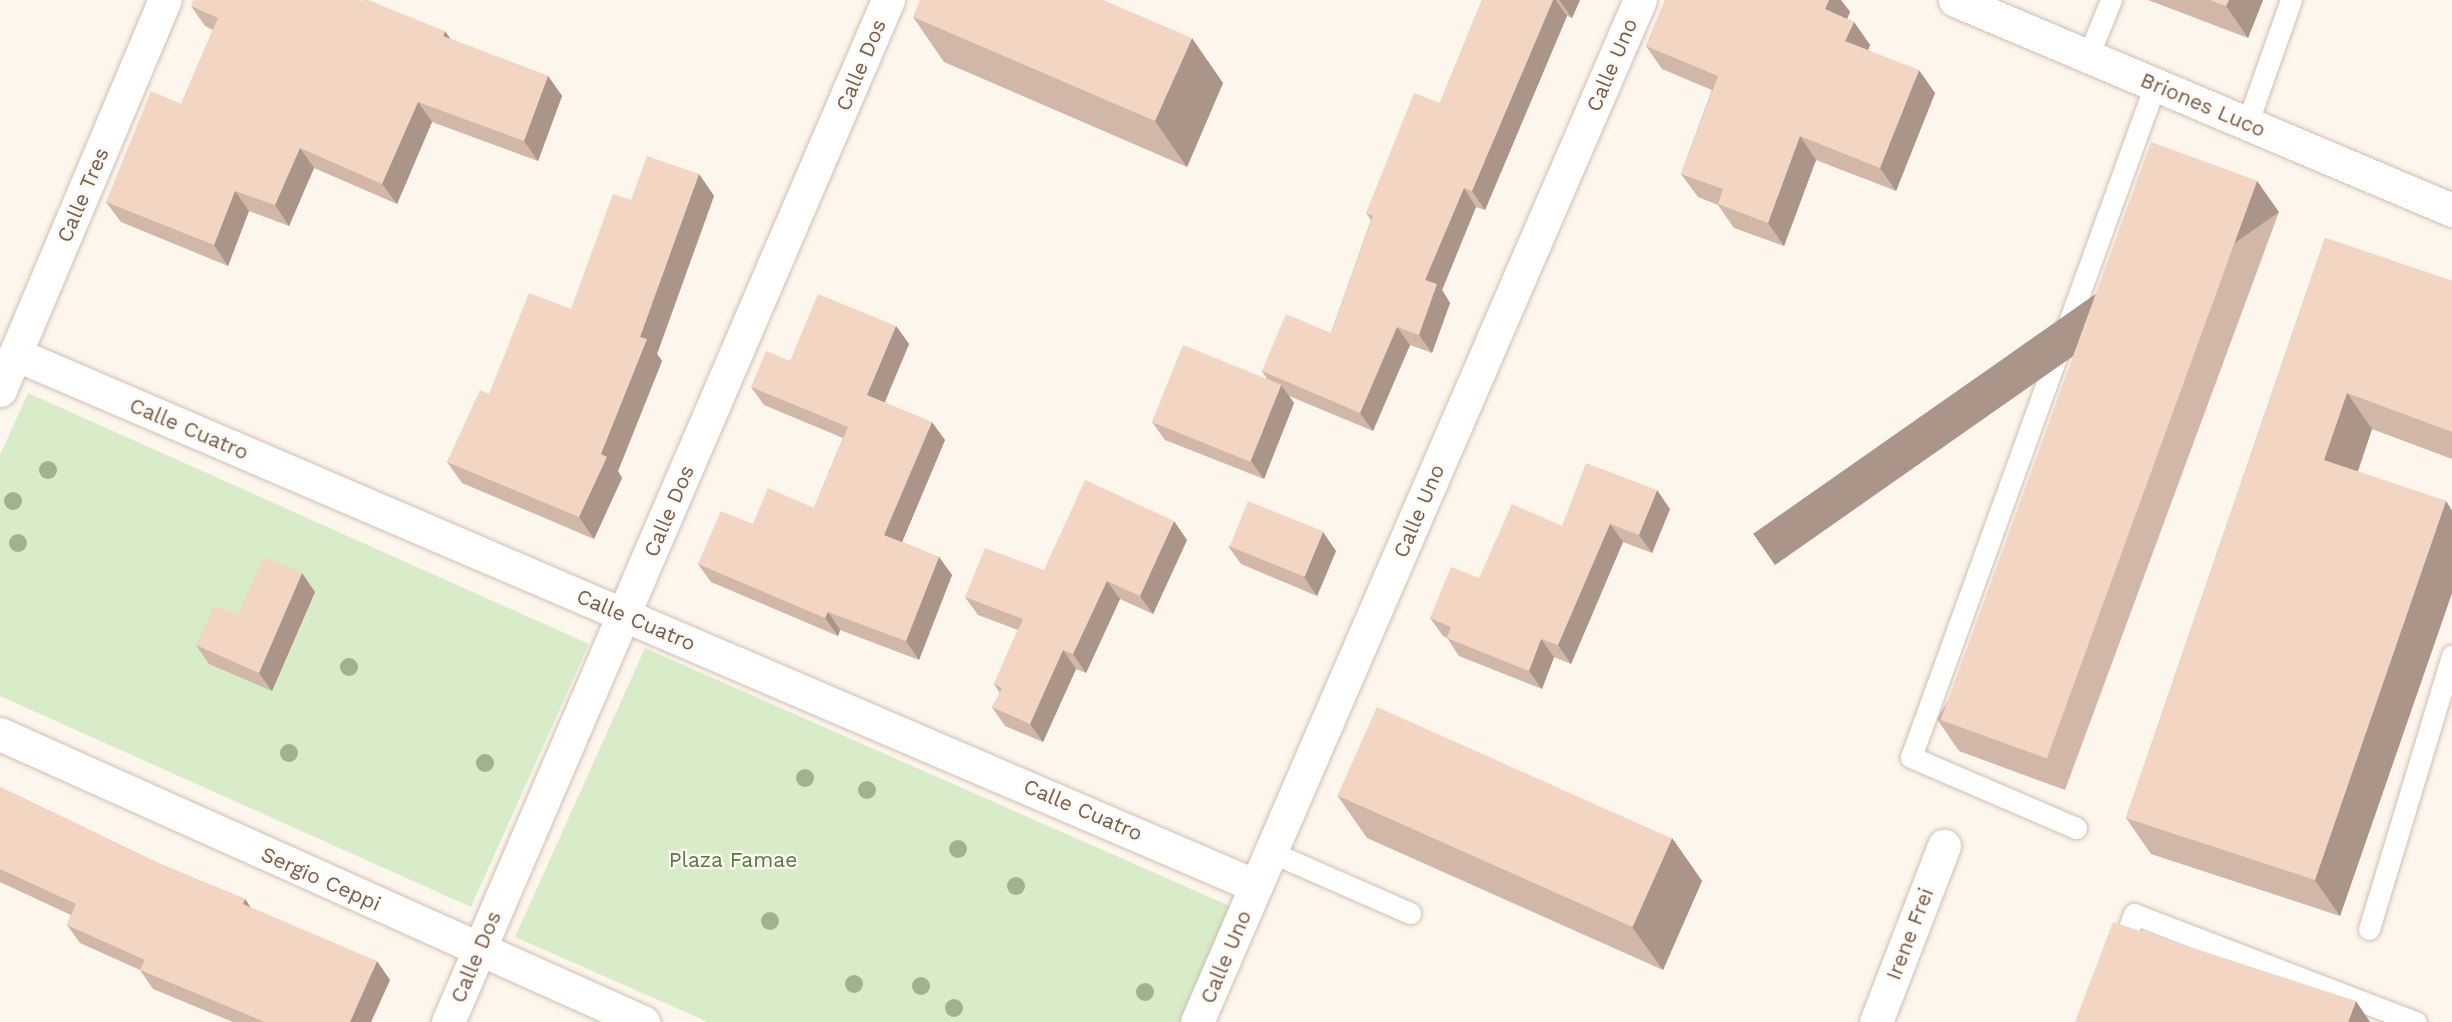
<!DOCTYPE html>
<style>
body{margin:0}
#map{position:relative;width:2452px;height:1022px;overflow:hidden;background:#fdf6ec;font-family:"Work Sans",sans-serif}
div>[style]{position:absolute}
.green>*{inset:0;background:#d8ecc9}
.roads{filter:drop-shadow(0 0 2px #d1beb0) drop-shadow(0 0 2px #d1beb0)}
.lane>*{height:21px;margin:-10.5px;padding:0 10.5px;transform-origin:10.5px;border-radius:10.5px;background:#fff}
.street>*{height:33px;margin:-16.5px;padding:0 16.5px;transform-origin:16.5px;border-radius:16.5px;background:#fff}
.trees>*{width:18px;height:18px;margin:-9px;border-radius:50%;background:#a0b28e}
.wall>*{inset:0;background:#d1b7a8}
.shaded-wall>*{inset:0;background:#aa9588;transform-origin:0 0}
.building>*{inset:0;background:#f3d5c3;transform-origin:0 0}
span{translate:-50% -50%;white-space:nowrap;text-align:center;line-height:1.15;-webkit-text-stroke:4.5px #fffaf3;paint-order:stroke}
.street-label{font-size:21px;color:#7a5c4d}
.park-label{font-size:21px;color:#537a41}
</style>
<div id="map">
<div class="green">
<div style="clip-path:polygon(28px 393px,589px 644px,471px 907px,0 696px,0 455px)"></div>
<div style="clip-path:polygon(645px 648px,1241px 911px,1191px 1022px,708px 1022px,515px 937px)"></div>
</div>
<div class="roads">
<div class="lane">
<div style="left:2088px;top:56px;width:61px;rotate:-67.7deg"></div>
<div style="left:2247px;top:124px;width:132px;rotate:-70.5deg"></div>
<div style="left:2076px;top:828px;width:180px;rotate:-156.7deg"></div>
<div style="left:1911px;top:757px;width:715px;rotate:-70.04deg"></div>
<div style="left:1271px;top:852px;width:152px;rotate:23.7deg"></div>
<div style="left:2369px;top:929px;width:286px;rotate:-73.1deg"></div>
<div style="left:2119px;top:954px;width:43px;rotate:-69.4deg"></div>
<div style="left:2134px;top:914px;width:302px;rotate:21deg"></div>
</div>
<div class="street">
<div style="left:1955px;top:0;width:540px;rotate:22.91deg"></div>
<div style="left:15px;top:354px;width:1350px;rotate:23.2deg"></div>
<div style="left:0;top:390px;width:423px;rotate:-67.1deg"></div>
<div style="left:0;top:734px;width:705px;rotate:24.13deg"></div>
<div style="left:448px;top:1022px;width:1113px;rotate:-66.71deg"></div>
<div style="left:1197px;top:1022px;width:1114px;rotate:-66.57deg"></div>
<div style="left:1876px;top:1022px;width:189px;rotate:-68.9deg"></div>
</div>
</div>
<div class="trees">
<div style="left:48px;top:470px"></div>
<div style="left:13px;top:501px"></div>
<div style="left:18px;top:543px"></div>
<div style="left:349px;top:667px"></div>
<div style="left:289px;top:753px"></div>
<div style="left:485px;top:763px"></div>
<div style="left:805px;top:778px"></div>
<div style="left:867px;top:790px"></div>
<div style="left:958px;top:849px"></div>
<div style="left:1016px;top:886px"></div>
<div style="left:770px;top:921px"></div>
<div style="left:854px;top:984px"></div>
<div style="left:921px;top:986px"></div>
<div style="left:1145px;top:992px"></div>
<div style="left:954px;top:1008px"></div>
</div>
<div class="wall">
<div style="clip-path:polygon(1482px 0,1580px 0,1572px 18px,1567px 16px,1485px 210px,1476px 207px,1442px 290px,1450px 303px,1432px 353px,1410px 345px,1373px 431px,1289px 396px,1294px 403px,1264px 479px,1165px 440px,1152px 422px,1267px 379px,1262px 371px,1331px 333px,1371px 220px,1366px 213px,1440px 103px)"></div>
<div style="clip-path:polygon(1665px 0,1841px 0,1850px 12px,1847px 19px,1854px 22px,1870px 45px,1868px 50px,1935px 93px,1896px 191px,1816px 160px,1784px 246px,1734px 228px,1718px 205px,1698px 197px,1681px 174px,1712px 90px,1662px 69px,1646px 46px)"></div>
<div style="clip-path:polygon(2148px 0,2263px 0,2248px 38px)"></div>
<div style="clip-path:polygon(191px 6px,450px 39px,548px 76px,562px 96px,538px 161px,432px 122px,397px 204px,314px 168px,289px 226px,249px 211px,228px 266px,121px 222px,106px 202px,181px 104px,213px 30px,205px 26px)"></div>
<div style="clip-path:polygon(913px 17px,1223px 83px,1187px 167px,944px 62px)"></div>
<div style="clip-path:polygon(699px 174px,714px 196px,657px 354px,662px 361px,618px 471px,622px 478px,594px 539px,462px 483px,447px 462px,571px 309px,631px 200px)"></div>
<div style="clip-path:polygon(2257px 181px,2279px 212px,2065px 790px,1959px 751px,1937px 719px)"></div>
<div style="clip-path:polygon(2325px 238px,2452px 281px,2452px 459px,2372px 429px,2358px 472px,2446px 501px,2452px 511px,2452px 593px,2340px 916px,2151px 854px,2126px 818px)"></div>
<div style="clip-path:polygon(896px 326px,909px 344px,885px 402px,945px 440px,902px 542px,939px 557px,952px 575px,919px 660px,840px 630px,838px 636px,711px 582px,698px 564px,753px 524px,814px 508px,843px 438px,764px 405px,751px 387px,790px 361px)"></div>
<div style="clip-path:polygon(1670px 509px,1652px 553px,1623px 542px,1571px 664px,1554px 657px,1542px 689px,1459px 656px,1447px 638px,1443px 636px,1430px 618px,1479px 578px,1562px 526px)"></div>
<div style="clip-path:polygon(1187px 540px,1153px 614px,1120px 599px,1086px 673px,1076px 669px,1043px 742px,1005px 726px,992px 707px,1000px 693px,994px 684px,1018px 630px,978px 615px,965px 597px,1044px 570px)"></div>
<div style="clip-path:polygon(1228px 546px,1336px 551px,1317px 596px,1241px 564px)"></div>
<div style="clip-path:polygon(315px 592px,272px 691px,209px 664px,196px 645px)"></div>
<div style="clip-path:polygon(0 787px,160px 864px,245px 899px,250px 907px,390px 980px,371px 1022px,233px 1022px,153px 989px,140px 970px,80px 943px,67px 925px,71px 915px,0 882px)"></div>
<div style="clip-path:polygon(1337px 795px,1672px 838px,1702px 881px,1663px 970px,1367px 838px)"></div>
</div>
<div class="shaded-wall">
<div style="clip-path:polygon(1553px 0,1556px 0,1567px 16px,1485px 210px,1472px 191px)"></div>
<div style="clip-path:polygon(1559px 0,1580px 0,1572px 18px)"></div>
<div style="clip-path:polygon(1829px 0,1841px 0,1850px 12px,1841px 32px,1825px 9px)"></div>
<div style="clip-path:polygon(2229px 0,2263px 0,2248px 38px,2226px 6px)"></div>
<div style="clip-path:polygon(1854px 22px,1870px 45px,1862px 64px,1845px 41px)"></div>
<div style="clip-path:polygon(445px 31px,459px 51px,443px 36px)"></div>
<div style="clip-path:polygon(1192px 38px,1223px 83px,1187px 167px,1155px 121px)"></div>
<div style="clip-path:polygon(1919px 70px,1935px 93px,1896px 191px,1880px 168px)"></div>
<div style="clip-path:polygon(548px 76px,562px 96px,538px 161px,524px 141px)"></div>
<div style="clip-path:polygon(418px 102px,432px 122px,397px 204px,382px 184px)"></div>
<div style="clip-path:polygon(1800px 136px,1816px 160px,1784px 246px,1768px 223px)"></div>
<div style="clip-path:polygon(300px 148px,314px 168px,289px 226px,275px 205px)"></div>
<div style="clip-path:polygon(699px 174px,714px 196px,657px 354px,662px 361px,618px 471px,622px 478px,594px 539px,579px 517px,601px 454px,640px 337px)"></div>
<div style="left:2257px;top:181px;width:38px;height:615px;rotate:55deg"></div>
<div style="clip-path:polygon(1464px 188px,1476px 207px,1442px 290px,1450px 303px,1432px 353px,1419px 335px,1425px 280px)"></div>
<div style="clip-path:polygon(235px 191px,249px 211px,228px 266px,214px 245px)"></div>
<div style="clip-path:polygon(896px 326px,909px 344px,880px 413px,867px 395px)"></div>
<div style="clip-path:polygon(1397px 327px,1410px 345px,1373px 431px,1360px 413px)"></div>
<div style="clip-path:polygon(1281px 385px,1294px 403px,1264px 479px,1251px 461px)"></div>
<div style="clip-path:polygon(2347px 393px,2372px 429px,2349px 496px,2324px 460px)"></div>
<div style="clip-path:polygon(932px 422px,945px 440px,897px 554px,884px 535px)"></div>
<div style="clip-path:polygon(1657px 490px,1670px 509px,1652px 553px,1639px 535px)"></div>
<div style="clip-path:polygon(2446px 501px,2452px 511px,2452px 593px,2340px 916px,2315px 880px)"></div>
<div style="clip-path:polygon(1174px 521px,1187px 540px,1153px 614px,1140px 596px)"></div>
<div style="clip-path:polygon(1610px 524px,1623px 542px,1571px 664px,1558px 645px)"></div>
<div style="clip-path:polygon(1323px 532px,1336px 551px,1317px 596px,1304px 577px)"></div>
<div style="clip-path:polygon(939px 557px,952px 575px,919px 660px,906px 641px)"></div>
<div style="clip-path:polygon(302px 573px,315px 592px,272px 691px,259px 673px)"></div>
<div style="clip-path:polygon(1107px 581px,1120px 599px,1086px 673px,1073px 654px)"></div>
<div style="clip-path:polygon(828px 612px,840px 630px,838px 636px,825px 618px)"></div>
<div style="clip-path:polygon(1541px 639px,1554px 657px,1542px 689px,1529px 671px)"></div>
<div style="clip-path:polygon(1063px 650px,1076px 669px,1043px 742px,1030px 724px)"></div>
<div style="clip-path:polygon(1672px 838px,1702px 881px,1663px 970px,1632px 927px)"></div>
<div style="clip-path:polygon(245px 899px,257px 917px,243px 904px)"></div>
<div style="clip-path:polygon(377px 961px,390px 980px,371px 1022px,350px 1022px)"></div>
<div style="clip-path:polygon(2356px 1001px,2370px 1022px,2348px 1022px)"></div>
</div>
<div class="building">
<div style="clip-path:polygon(193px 0,359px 0,363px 1px,363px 0,368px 0,445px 31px,443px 36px,548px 76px,524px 141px,418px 102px,382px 184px,300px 148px,275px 205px,235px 191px,214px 245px,106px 202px,151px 91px,181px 104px,218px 18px,191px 6px)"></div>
<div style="clip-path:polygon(920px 0,1103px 0,1192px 38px,1155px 121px,913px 17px)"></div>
<div style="clip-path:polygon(1482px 0,1553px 0,1472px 191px,1464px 188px,1425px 280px,1437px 284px,1419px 335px,1397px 327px,1360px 413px,1262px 371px,1286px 314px,1331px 333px,1373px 216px,1366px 213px,1414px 93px,1440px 103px)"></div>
<div style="clip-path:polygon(1665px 0,1829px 0,1825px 9px,1854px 22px,1845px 41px,1919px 70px,1880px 168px,1800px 136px,1768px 223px,1718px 204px,1723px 189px,1681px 174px,1718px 76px,1646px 46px)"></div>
<div style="clip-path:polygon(2210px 0,2229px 0,2226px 6px)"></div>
<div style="left:2151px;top:142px;width:113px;height:615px;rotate:20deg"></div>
<div style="clip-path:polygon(647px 156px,699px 174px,640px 337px,647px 339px,601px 454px,607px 457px,579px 517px,447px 462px,480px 390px,489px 394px,529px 293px,571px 309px,613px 194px,631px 200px)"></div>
<div style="clip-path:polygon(2325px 238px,2452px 281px,2452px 432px,2347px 393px,2324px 460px,2446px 501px,2315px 880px,2126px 818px)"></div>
<div style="clip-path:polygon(818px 294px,896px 326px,867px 395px,932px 422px,884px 535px,939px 557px,906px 641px,828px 612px,825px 618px,698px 564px,721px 511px,753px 524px,768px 488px,814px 508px,848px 427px,751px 387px,766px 351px,790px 361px)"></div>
<div style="left:1183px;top:345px;width:106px;height:83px;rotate:22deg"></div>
<div style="clip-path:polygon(1586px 463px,1657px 490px,1639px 535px,1610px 524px,1558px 645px,1541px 639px,1529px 671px,1447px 638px,1451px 627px,1430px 618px,1451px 567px,1479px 578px,1512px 504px,1562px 526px)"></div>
<div style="clip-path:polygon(1085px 480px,1174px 521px,1140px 596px,1107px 581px,1073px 654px,1063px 650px,1030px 724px,992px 707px,1002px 688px,994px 684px,1023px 619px,965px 597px,985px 548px,1044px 570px)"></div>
<div style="left:1248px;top:501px;width:81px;height:49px;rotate:22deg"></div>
<div style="clip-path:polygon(264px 557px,302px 573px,259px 673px,196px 645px,214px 605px,237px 615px)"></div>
<div style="left:1377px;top:707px;width:323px;height:97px;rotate:24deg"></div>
<div style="clip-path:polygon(0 787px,160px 864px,245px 899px,243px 904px,377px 961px,350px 1022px,265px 1022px,140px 970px,145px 960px,67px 925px,76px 904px,0 869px)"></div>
<div style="clip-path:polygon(2113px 922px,2356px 1001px,2348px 1022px,2075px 1022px)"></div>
</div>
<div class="street-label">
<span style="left:861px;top:65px;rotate:-67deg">Calle Dos</span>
<span style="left:1612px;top:65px;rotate:-67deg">Calle Uno</span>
<span style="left:2203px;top:105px;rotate:23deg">Briones Luco</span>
<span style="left:83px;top:195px;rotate:-67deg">Calle Tres</span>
<span style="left:189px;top:429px;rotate:23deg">Calle Cuatro</span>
<span style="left:669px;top:511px;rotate:-67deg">Calle Dos</span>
<span style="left:1419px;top:511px;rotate:-67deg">Calle Uno</span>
<span style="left:636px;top:620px;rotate:23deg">Calle Cuatro</span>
<span style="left:1083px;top:810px;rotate:23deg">Calle Cuatro</span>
<span style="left:321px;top:879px;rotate:24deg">Sergio Ceppi</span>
<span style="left:1910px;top:934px;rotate:-69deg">Irene Frei</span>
<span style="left:476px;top:957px;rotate:-67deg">Calle Dos</span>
<span style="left:1226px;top:957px;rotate:-67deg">Calle Uno</span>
</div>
<div class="park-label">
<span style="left:733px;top:860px">Plaza Famae</span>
</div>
</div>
